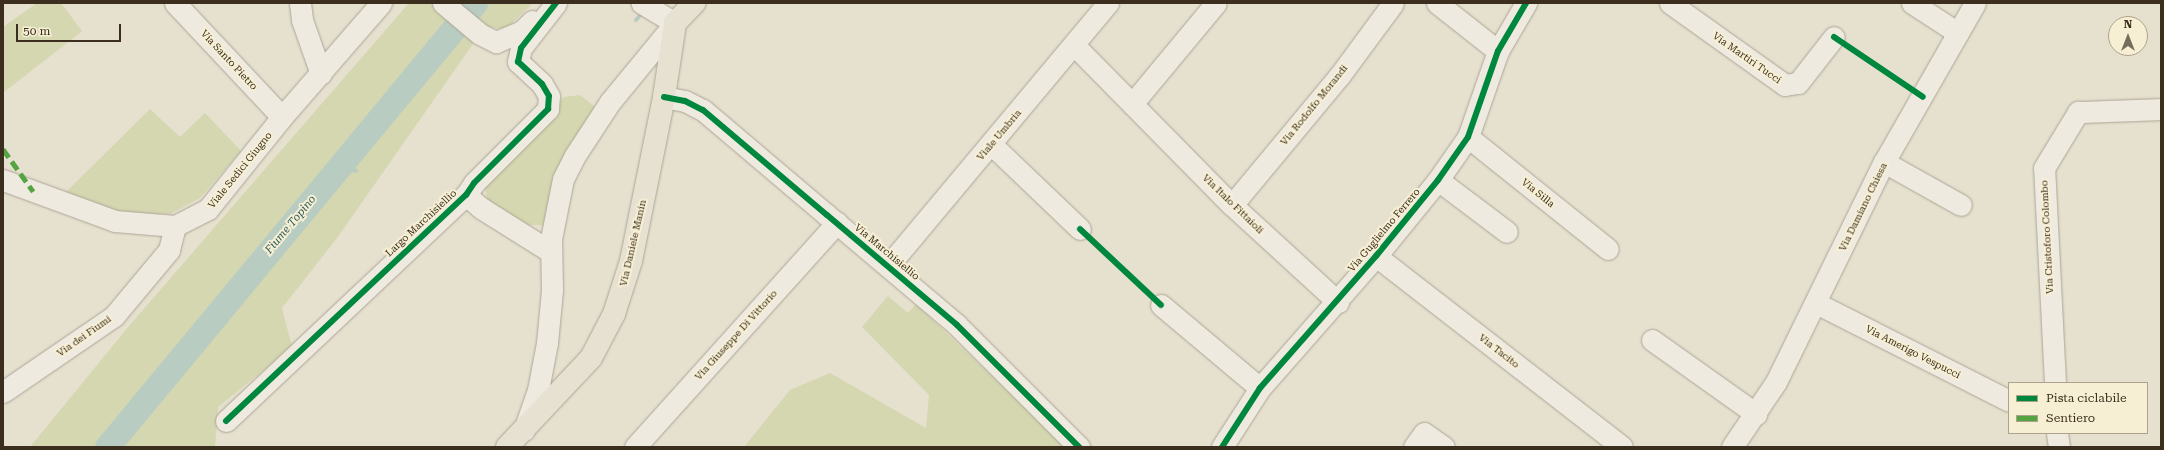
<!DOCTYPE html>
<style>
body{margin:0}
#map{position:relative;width:2164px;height:450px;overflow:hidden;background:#e6e0ce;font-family:"Roboto Serif",serif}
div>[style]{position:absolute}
.green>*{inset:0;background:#d4d7b0}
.stream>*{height:4px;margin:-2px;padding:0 2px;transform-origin:2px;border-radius:2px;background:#b9ccc1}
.river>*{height:25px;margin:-12.5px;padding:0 12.5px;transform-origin:12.5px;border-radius:12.5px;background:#b9ccc1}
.roads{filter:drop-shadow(0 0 1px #aca597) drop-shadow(0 0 1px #aca597)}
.minor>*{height:21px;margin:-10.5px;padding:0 10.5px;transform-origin:10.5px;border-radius:10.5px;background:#eeeae0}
.major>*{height:22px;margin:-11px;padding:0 11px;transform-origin:11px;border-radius:11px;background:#e6e1d1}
.quiet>*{height:5px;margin-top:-2.5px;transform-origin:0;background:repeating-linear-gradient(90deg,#54a441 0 10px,transparent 0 15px)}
.cycleway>*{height:6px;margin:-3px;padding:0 3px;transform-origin:3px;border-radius:3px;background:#00873e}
span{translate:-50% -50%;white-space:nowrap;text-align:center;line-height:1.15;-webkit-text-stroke:4px #f7efd4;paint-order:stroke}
.street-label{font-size:10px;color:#3b2e1e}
.water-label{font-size:11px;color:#2d5c5c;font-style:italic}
.frame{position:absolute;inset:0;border:4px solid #3b2e1e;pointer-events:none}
.legend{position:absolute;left:2008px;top:382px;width:140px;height:52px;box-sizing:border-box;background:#f7efd4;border:1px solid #aca28b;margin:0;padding:5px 7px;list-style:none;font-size:12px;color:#3b2e1e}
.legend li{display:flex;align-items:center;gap:8px;height:20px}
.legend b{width:20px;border:1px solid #aca28b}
.north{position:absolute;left:2108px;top:16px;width:40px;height:40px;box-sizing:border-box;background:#f7efd4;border:1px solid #aca28b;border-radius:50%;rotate:0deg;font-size:11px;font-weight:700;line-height:16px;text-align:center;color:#3b2e1e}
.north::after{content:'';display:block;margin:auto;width:14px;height:18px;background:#776c5c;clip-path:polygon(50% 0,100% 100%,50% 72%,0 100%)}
.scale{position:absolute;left:16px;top:24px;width:105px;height:18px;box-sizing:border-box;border:2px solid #3b2e1e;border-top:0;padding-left:5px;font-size:12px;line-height:14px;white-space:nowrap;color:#3b2e1e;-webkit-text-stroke:3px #f7efd4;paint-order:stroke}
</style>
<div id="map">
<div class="green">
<div style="clip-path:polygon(37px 3px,61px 3px,82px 31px,3px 93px,3px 27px)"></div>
<div style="clip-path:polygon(409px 3px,533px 3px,514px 21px,509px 30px,490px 27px,475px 41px,337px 238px,282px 308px,292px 347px,218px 407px,215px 447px,30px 447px,129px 326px)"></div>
<div style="clip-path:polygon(580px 95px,600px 111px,549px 225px,525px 225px,488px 205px,484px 179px,564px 97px)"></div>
<div style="clip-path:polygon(150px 109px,180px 137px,205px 113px,241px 151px,200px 198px,170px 214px,129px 215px,65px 193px)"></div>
<div style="clip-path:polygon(888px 296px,908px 313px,916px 304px,1066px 447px,744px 447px,790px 390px,830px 373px,926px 428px,929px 395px,862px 327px)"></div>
</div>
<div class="stream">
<div style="left:636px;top:20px;width:11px;rotate:-49deg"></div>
<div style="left:340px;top:166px;width:17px;rotate:17deg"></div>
</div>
<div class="river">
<div style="left:107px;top:447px;width:577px;rotate:-50.35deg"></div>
</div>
<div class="roads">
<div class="minor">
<div style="left:175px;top:3px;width:156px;rotate:46.8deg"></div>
<div style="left:300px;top:3px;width:17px;rotate:83deg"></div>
<div style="left:302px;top:20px;width:57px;rotate:70.6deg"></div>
<div style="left:443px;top:3px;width:48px;rotate:40deg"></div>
<div style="left:480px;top:34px;width:18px;rotate:27deg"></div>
<div style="left:496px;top:42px;width:28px;rotate:-23deg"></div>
<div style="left:522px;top:31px;width:14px;rotate:-45deg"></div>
<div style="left:1437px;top:3px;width:78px;rotate:38.2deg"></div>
<div style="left:1670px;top:3px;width:141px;rotate:35.5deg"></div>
<div style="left:1785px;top:85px;width:13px;rotate:-9deg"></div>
<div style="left:1798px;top:83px;width:58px;rotate:-52deg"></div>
<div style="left:1912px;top:3px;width:55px;rotate:33.1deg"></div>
<div style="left:1075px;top:46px;width:223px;rotate:45.4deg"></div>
<div style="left:1232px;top:205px;width:144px;rotate:42.5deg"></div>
<div style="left:664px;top:97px;width:21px;rotate:11deg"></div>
<div style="left:685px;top:101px;width:20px;rotate:27deg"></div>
<div style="left:703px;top:110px;width:162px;rotate:40.3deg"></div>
<div style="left:827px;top:215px;width:170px;rotate:40.2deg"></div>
<div style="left:957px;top:325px;width:173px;rotate:45deg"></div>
<div style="left:1132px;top:104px;width:131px;rotate:-50.3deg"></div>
<div style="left:1468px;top:137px;width:179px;rotate:38.7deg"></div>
<div style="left:991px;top:144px;width:123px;rotate:43.7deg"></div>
<div style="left:1884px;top:162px;width:88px;rotate:29.2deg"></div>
<div style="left:3px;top:180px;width:119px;rotate:20.1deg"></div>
<div style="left:115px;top:221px;width:60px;rotate:4.8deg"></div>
<div style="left:175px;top:226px;width:37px;rotate:-27deg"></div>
<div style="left:208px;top:209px;width:118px;rotate:-51.2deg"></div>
<div style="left:282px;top:117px;width:151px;rotate:-49deg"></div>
<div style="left:1438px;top:180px;width:86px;rotate:37deg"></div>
<div style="left:466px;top:195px;width:20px;rotate:41deg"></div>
<div style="left:481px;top:208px;width:83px;rotate:32.2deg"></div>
<div style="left:1232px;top:205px;width:169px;rotate:-50.3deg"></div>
<div style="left:1340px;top:75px;width:89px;rotate:-53.6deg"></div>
<div style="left:1376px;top:256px;width:311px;rotate:37.8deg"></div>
<div style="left:888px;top:266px;width:343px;rotate:-50.1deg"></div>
<div style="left:1816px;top:303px;width:216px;rotate:26.9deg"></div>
<div style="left:1161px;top:305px;width:129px;rotate:40deg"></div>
<div style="left:1652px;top:340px;width:128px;rotate:35.4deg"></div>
<div style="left:2055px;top:383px;width:215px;rotate:-92.9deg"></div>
<div style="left:2044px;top:168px;width:66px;rotate:-58.7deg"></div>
<div style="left:2078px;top:112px;width:83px;rotate:-2.1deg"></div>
<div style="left:3px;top:392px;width:135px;rotate:-34.4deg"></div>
<div style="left:114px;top:316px;width:86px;rotate:-50.2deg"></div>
<div style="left:169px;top:250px;width:25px;rotate:-76deg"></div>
<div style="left:226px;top:421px;width:330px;rotate:-43.3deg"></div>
<div style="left:466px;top:195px;width:14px;rotate:-56deg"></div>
<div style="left:474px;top:183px;width:105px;rotate:-45deg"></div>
<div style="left:548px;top:109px;width:13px;rotate:-86deg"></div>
<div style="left:549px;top:96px;width:14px;rotate:-120deg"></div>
<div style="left:542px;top:84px;width:33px;rotate:-137deg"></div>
<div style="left:518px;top:62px;width:14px;rotate:-78deg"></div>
<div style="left:521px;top:48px;width:57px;rotate:-52.1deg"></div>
<div style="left:524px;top:430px;width:42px;rotate:-70.7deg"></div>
<div style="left:538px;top:390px;width:48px;rotate:-79.2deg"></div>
<div style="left:547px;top:343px;width:53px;rotate:-84.6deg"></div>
<div style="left:552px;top:290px;width:51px;rotate:-91.1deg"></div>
<div style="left:551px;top:239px;width:61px;rotate:-78.7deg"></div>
<div style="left:563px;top:179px;width:25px;rotate:-63deg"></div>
<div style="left:574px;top:157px;width:66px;rotate:-56.8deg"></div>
<div style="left:610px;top:102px;width:102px;rotate:-50.6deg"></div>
<div style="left:675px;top:23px;width:39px;rotate:-149deg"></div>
<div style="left:2057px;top:433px;width:14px;rotate:82deg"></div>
<div style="left:635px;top:447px;width:302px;rotate:-48deg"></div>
<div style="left:1222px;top:447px;width:70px;rotate:-57.2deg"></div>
<div style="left:1260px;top:388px;width:176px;rotate:-48.7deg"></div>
<div style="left:1376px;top:256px;width:98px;rotate:-50.8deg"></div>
<div style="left:1438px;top:180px;width:52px;rotate:-55.1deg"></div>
<div style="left:1468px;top:137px;width:91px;rotate:-70.8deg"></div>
<div style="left:1498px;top:51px;width:56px;rotate:-59.7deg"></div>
<div style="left:1414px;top:447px;width:17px;rotate:-54deg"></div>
<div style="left:1424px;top:433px;width:24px;rotate:35deg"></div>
<div style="left:1732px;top:447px;width:78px;rotate:-55.9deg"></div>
<div style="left:1776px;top:382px;width:245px;rotate:-63.9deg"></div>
<div style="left:1884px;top:162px;width:183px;rotate:-60.2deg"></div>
</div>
<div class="major">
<div style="left:507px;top:447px;width:122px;rotate:-46.7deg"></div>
<div style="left:591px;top:358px;width:50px;rotate:-62.4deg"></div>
<div style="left:614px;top:314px;width:56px;rotate:-72.2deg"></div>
<div style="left:631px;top:261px;width:167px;rotate:-78.6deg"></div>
<div style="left:664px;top:97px;width:75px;rotate:-81.5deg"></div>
<div style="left:675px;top:23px;width:28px;rotate:-46deg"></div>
</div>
</div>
<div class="quiet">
<div style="left:3px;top:149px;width:52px;rotate:54.5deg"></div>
</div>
<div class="cycleway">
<div style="left:1834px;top:37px;width:107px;rotate:34deg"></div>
<div style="left:664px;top:97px;width:21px;rotate:11deg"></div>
<div style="left:685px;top:101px;width:20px;rotate:27deg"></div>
<div style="left:703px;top:110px;width:162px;rotate:40.3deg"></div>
<div style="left:827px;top:215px;width:170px;rotate:40.2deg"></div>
<div style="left:957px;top:325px;width:173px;rotate:45deg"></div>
<div style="left:1080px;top:229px;width:111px;rotate:43.2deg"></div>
<div style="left:226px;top:421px;width:330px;rotate:-43.3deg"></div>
<div style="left:466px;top:195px;width:14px;rotate:-56deg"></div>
<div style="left:474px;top:183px;width:105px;rotate:-45deg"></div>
<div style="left:548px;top:109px;width:13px;rotate:-86deg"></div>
<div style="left:549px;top:96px;width:14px;rotate:-120deg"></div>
<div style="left:542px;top:84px;width:33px;rotate:-137deg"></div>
<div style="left:518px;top:62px;width:14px;rotate:-78deg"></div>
<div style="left:521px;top:48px;width:57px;rotate:-52.1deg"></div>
<div style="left:1222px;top:447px;width:70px;rotate:-57.2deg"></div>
<div style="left:1260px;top:388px;width:176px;rotate:-48.7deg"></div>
<div style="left:1376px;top:256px;width:98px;rotate:-50.8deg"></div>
<div style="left:1438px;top:180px;width:52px;rotate:-55.1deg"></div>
<div style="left:1468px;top:137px;width:91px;rotate:-70.8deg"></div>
<div style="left:1498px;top:51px;width:56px;rotate:-59.7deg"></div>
</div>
<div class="street-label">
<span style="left:1747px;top:58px;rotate:35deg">Via Martiri Tucci</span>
<span style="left:229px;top:60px;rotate:47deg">Via Santo Pietro</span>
<span style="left:1314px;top:105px;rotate:-51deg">Via Rodolfo Morandi</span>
<span style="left:999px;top:135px;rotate:-50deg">Viale Umbria</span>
<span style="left:240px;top:170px;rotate:-51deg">Viale Sedici Giugno</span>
<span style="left:1538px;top:193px;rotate:39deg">Via Silla</span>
<span style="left:1233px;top:204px;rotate:44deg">Via Italo Fittaioli</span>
<span style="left:1863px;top:207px;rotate:-64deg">Via Damiano Chiesa</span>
<span style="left:421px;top:223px;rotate:-43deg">Largo Marchisiellio</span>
<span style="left:1384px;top:230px;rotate:-50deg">Via Guglielmo Ferrero</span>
<span style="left:2047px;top:237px;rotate:-93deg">Via Cristoforo Colombo</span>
<span style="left:633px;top:243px;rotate:-77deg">Via Daniele Manin</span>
<span style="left:887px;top:252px;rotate:40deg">Via Marchisiellio</span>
<span style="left:736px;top:335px;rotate:-48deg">Via Giuseppe Di Vittorio</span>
<span style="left:84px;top:336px;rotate:-35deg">Via dei Fiumi</span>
<span style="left:1499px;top:351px;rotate:38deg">Via Tacito</span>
<span style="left:1913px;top:352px;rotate:27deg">Via Amerigo Vespucci</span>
</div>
<div class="water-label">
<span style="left:291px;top:225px;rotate:-50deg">Fiume Topino</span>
</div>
<div class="frame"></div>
<ul class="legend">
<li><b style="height:5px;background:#00873e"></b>Pista ciclabile</li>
<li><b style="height:5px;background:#54a441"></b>Sentiero</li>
</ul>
<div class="north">N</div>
<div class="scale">50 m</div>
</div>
